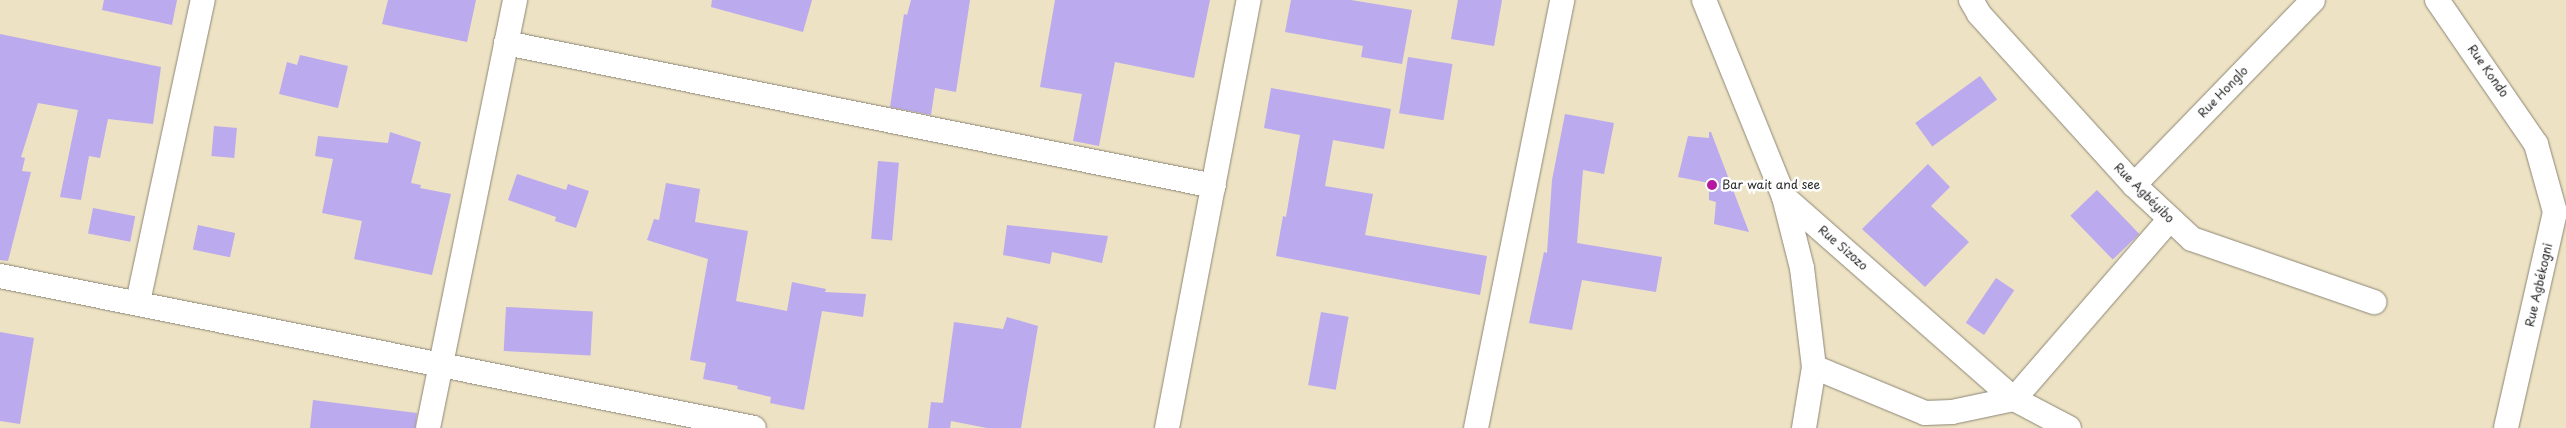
<!DOCTYPE html>
<meta charset="utf-8">
<style>
body{margin:0}
#map{position:relative;width:2566px;height:428px;overflow:hidden;background:#ede2c3;font-family:"Playpen Sans",sans-serif}
div>[style]{position:absolute}
.building>*{inset:0;background:#bae;transform-origin:0 0}
.roads{filter:drop-shadow(0 0 1px #8c8677) drop-shadow(0 0 1px #8c8677)}
.minor>*{height:24px;margin:-12px;padding:0 12px;transform-origin:12px;border-radius:12px;background:#fff}
.dots>*{width:14px;height:14px;translate:-50% -50%;box-sizing:border-box;border:2px solid #fff;border-radius:50%}
span{translate:-50% -50%;white-space:nowrap;text-align:center;line-height:1.15;-webkit-text-stroke:5px #fff;paint-order:stroke}
.street-label{font-size:12px;color:#2b2b2b}
.poi-label{font-size:12px;color:#2b2b2b}
.left{translate:0 -50%;text-align:left}
</style>
<div id="map">
<div class="building">
<div style="clip-path:polygon(104px 0,177px 0,172px 25px,102px 10px)"></div>
<div style="clip-path:polygon(388px 0,476px 0,467px 42px,382px 24px)"></div>
<div style="clip-path:polygon(712px 0,812px 0,803px 32px,711px 7px)"></div>
<div style="clip-path:polygon(911px 0,970px 0,956px 92px,935px 88px,931px 115px,890px 107px,904px 14px,907px 15px)"></div>
<div style="clip-path:polygon(1055px 0,1210px 0,1194px 78px,1115px 62px,1099px 146px,1073px 141px,1082px 94px,1040px 87px)"></div>
<div style="clip-path:polygon(1291px 0,1351px 0,1412px 10px,1402px 64px,1361px 57px,1363px 46px,1285px 32px)"></div>
<div style="clip-path:polygon(1458px 0,1502px 0,1494px 46px,1451px 39px)"></div>
<div style="clip-path:polygon(0 34px,161px 67px,153px 124px,108px 119px,100px 158px,89px 156px,81px 200px,60px 197px,78px 110px,38px 103px,21px 157px,25px 158px,22px 171px,31px 172px,8px 261px,0 260px)"></div>
<div style="clip-path:polygon(300px 55px,348px 66px,338px 108px,279px 94px,287px 62px,297px 65px)"></div>
<div style="left:1408px;top:57px;width:45px;height:57px;rotate:9deg"></div>
<div style="left:1980px;top:76px;width:29px;height:80px;rotate:54deg"></div>
<div style="clip-path:polygon(1271px 88px,1391px 109px,1384px 149px,1333px 140px,1325px 186px,1373px 194px,1365px 235px,1487px 256px,1480px 295px,1276px 256px,1283px 216px,1286px 217px,1300px 135px,1264px 128px)"></div>
<div style="clip-path:polygon(1565px 114px,1614px 123px,1604px 174px,1583px 170px,1577px 243px,1662px 257px,1656px 292px,1582px 280px,1572px 330px,1529px 323px,1544px 252px,1547px 253px,1552px 180px)"></div>
<div style="left:214px;top:126px;width:23px;height:30px;rotate:5deg"></div>
<div style="clip-path:polygon(390px 132px,421px 142px,411px 183px,421px 185px,420px 188px,451px 194px,432px 275px,354px 259px,362px 221px,322px 213px,333px 159px,315px 156px,318px 136px,388px 143px)"></div>
<div style="clip-path:polygon(1709px 132px,1711px 132px,1749px 232px,1714px 224px,1716px 202px,1709px 200px,1709px 183px,1678px 177px,1688px 136px,1709px 138px)"></div>
<div style="left:878px;top:161px;width:21px;height:78px;rotate:5deg"></div>
<div style="clip-path:polygon(1928px 164px,1950px 187px,1931px 206px,1969px 242px,1925px 287px,1862px 229px)"></div>
<div style="clip-path:polygon(517px 174px,566px 190px,568px 184px,589px 191px,576px 228px,555px 221px,556px 217px,508px 200px)"></div>
<div style="clip-path:polygon(666px 183px,700px 189px,695px 222px,748px 231px,736px 301px,787px 311px,792px 282px,826px 289px,825px 292px,866px 294px,863px 317px,822px 311px,804px 410px,770px 403px,771px 397px,737px 389px,738px 386px,703px 379px,706px 363px,690px 360px,708px 259px,647px 240px,654px 219px,659px 220px)"></div>
<div style="left:2097px;top:190px;width:61px;height:37px;rotate:46deg"></div>
<div style="left:93px;top:208px;width:43px;height:26px;rotate:11deg"></div>
<div style="left:198px;top:225px;width:38px;height:25px;rotate:12deg"></div>
<div style="clip-path:polygon(1007px 225px,1108px 236px,1102px 263px,1052px 252px,1050px 264px,1003px 255px)"></div>
<div style="left:1996px;top:278px;width:22px;height:54px;rotate:34deg"></div>
<div style="left:506px;top:307px;width:87px;height:44px;rotate:3deg"></div>
<div style="left:1321px;top:312px;width:28px;height:74px;rotate:10deg"></div>
<div style="clip-path:polygon(1007px 317px,1038px 326px,1021px 428px,987px 428px,951px 421px,950px 428px,928px 428px,931px 402px,943px 403px,954px 322px,1003px 329px)"></div>
<div style="clip-path:polygon(0 332px,34px 338px,20px 424px,0 421px)"></div>
<div style="clip-path:polygon(313px 400px,417px 413px,415px 428px,310px 428px)"></div>
</div>
<div class="roads">
<div class="minor">
<div style="left:1704px;top:0;width:213px;rotate:67.9deg"></div>
<div style="left:1784px;top:197px;width:306px;rotate:41.3deg"></div>
<div style="left:2014px;top:399px;width:62px;rotate:27.8deg"></div>
<div style="left:1971px;top:0;width:16px;rotate:60deg"></div>
<div style="left:1979px;top:14px;width:231px;rotate:47.8deg"></div>
<div style="left:2134px;top:185px;width:79px;rotate:43deg"></div>
<div style="left:2192px;top:239px;width:193px;rotate:19.1deg"></div>
<div style="left:2437px;top:0;width:175px;rotate:55.5deg"></div>
<div style="left:2536px;top:144px;width:71px;rotate:74.4deg"></div>
<div style="left:2555px;top:212px;width:221px;rotate:102.8deg"></div>
<div style="left:506px;top:43px;width:722px;rotate:11.42deg"></div>
<div style="left:2134px;top:185px;width:257px;rotate:-45.9deg"></div>
<div style="left:1784px;top:197px;width:73px;rotate:75.8deg"></div>
<div style="left:1802px;top:268px;width:100px;rotate:83.1deg"></div>
<div style="left:1814px;top:367px;width:62px;rotate:99.3deg"></div>
<div style="left:0;top:276px;width:769px;rotate:11.4deg"></div>
<div style="left:138px;top:302px;width:309px;rotate:-77.9deg"></div>
<div style="left:1814px;top:367px;width:120px;rotate:22.5deg"></div>
<div style="left:1925px;top:413px;width:27px;rotate:-2deg"></div>
<div style="left:1952px;top:412px;width:63px;rotate:-11.8deg"></div>
<div style="left:2014px;top:399px;width:238px;rotate:-49.1deg"></div>
<div style="left:428px;top:428px;width:437px;rotate:-78.5deg"></div>
<div style="left:1167px;top:428px;width:436px;rotate:-79.2deg"></div>
<div style="left:1476px;top:428px;width:437px;rotate:-78.6deg"></div>
</div>
</div>
<div class="dots">
<div style="left:1712px;top:185px;background:#b5179e"></div>
</div>
<div class="street-label">
<span style="left:2488px;top:71px;rotate:55deg">Rue Kondo</span>
<span style="left:2223px;top:92px;rotate:-46deg">Rue Honglo</span>
<span style="left:2144px;top:193px;rotate:45deg">Rue Agbéyibo</span>
<span style="left:1843px;top:248px;rotate:41deg">Rue Sizozo</span>
<span style="left:2539px;top:285px;rotate:-77deg">Rue Agbékogni</span>
</div>
<div class="poi-label">
<span class="left" style="left:1722px;top:185px">Bar wait and see</span>
</div>
</div>
